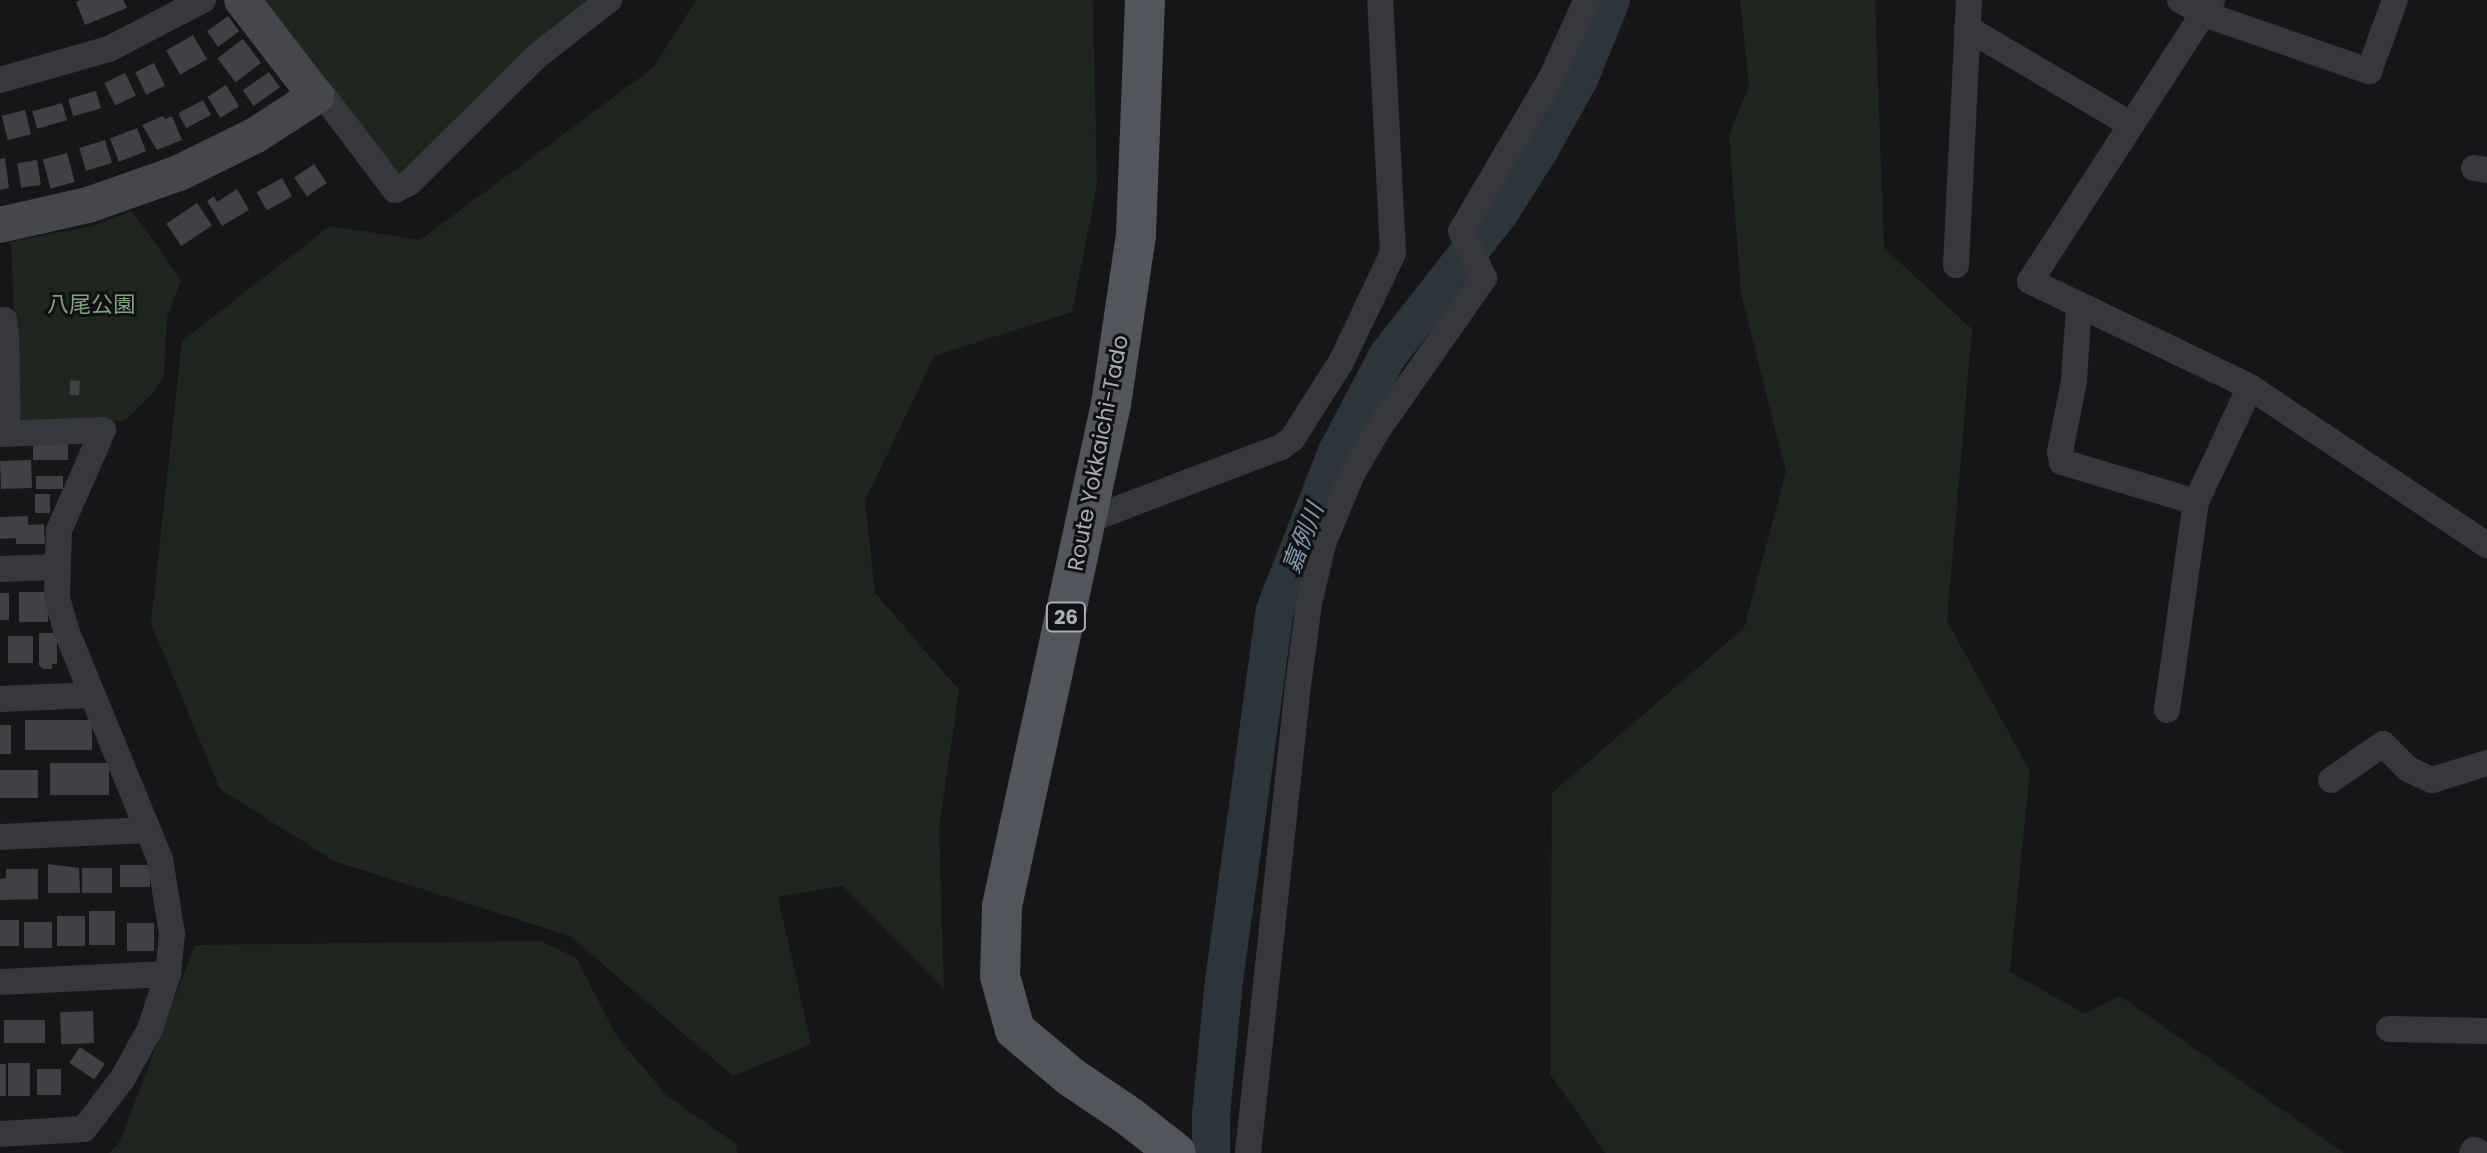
<!DOCTYPE html>
<meta charset="utf-8">
<style>
body{margin:0}
#map{position:relative;width:2487px;height:1153px;overflow:hidden;background:#161618;font-family:Poppins,"Noto Sans JP",sans-serif}
div>[style]{position:absolute}
.green>*{inset:0;background:#1e261f}
.river>*{height:38px;margin:-19px;padding:0 19px;transform-origin:19px;border-radius:19px;background:#2c353c}
.building>*{inset:0;background:#404145;transform-origin:0 0}
.street>*{height:26px;margin:-13px;padding:0 13px;transform-origin:13px;border-radius:13px;background:#37383d}
.secondary>*{height:36px;margin:-18px;padding:0 18px;transform-origin:18px;border-radius:18px;background:#45474d}
.primary>*{height:40px;margin:-20px;padding:0 20px;transform-origin:20px;border-radius:20px;background:#53555c}
span{translate:-50% -50%;white-space:nowrap;text-align:center;line-height:1.15;-webkit-text-stroke:6px #111113;paint-order:stroke}
.shield-label span{padding:2px 6px;background:#111113;border:2px solid;border-radius:6px;-webkit-text-stroke-width:0}
.shield-label{font-size:20px;color:#a8adb8;font-weight:700}
.park-label{font-size:22px;color:#7fa381}
.street-label{font-size:22px;color:#a8adb8}
.water-label{font-size:24px;color:#7f9bb3;font-style:italic}
</style>
<div id="map">
<div class="green">
<div style="clip-path:polygon(263px 0,591px 0,402px 173px,393px 172px)"></div>
<div style="clip-path:polygon(696px 0,1093px 0,1097px 185px,1072px 312px,934px 356px,865px 501px,875px 593px,959px 690px,939px 828px,944px 989px,843px 886px,778px 897px,811px 1044px,733px 1076px,570px 936px,334px 861px,220px 789px,151px 623px,182px 341px,330px 226px,420px 240px,653px 68px)"></div>
<div style="clip-path:polygon(1740px 0,1875px 0,1884px 248px,1972px 329px,1947px 621px,2030px 771px,2010px 972px,2085px 1014px,2120px 996px,2344px 1153px,1606px 1153px,1550px 1074px,1552px 793px,1744px 628px,1786px 472px,1741px 293px,1729px 135px,1749px 86px)"></div>
<div style="clip-path:polygon(132px 211px,181px 280px,167px 318px,164px 375px,153px 393px,125px 421px,24px 421px,19px 416px,11px 242px,92px 226px)"></div>
<div style="clip-path:polygon(541px 941px,576px 958px,616px 1035px,666px 1095px,736px 1144px,738px 1153px,109px 1153px,120px 1141px,195px 945px)"></div>
</div>
<div class="river">
<div style="left:1211px;top:1153px;width:38px;rotate:-90deg"></div>
<div style="left:1211px;top:1115px;width:135px;rotate:-84.5deg"></div>
<div style="left:1224px;top:981px;width:374px;rotate:-82.2deg"></div>
<div style="left:1275px;top:610px;width:170px;rotate:-68.6deg"></div>
<div style="left:1337px;top:452px;width:110px;rotate:-62.3deg"></div>
<div style="left:1388px;top:355px;width:182px;rotate:-51.9deg"></div>
<div style="left:1500px;top:212px;width:75px;rotate:-57.6deg"></div>
<div style="left:1540px;top:149px;width:80px;rotate:-60.9deg"></div>
<div style="left:1579px;top:79px;width:85px;rotate:-67.9deg"></div>
</div>
<div class="building">
<div style="clip-path:polygon(80px 0,123px 0,127px 8px,85px 25px,76px 2px)"></div>
<div style="left:228px;top:16px;width:19px;height:26px;rotate:54deg"></div>
<div style="left:193px;top:35px;width:28px;height:31px;rotate:60deg"></div>
<div style="left:243px;top:39px;width:30px;height:32px;rotate:53deg"></div>
<div style="left:154px;top:63px;width:25px;height:21px;rotate:64deg"></div>
<div style="left:269px;top:72px;width:19px;height:32px;rotate:55deg"></div>
<div style="left:125px;top:73px;width:25px;height:23px;rotate:64deg"></div>
<div style="left:226px;top:85px;width:25px;height:22px;rotate:58deg"></div>
<div style="left:96px;top:91px;width:18px;height:29px;rotate:74deg"></div>
<div style="left:203px;top:100px;width:17px;height:28px;rotate:62deg"></div>
<div style="left:62px;top:103px;width:18px;height:31px;rotate:74deg"></div>
<div style="left:25px;top:110px;width:25px;height:24px;rotate:76deg"></div>
<div style="clip-path:polygon(163px 116px,165px 119px,172px 116px,182px 140px,157px 150px,142px 125px)"></div>
<div style="left:137px;top:128px;width:25px;height:29px;rotate:69deg"></div>
<div style="left:105px;top:140px;width:24px;height:27px;rotate:73deg"></div>
<div style="left:67px;top:153px;width:30px;height:25px;rotate:75deg"></div>
<div style="clip-path:polygon(5px 158px,9px 188px,0 190px,0 159px)"></div>
<div style="left:37px;top:160px;width:25px;height:20px;rotate:81deg"></div>
<div style="left:314px;top:164px;width:23px;height:24px;rotate:56deg"></div>
<div style="left:282px;top:178px;width:21px;height:29px;rotate:61deg"></div>
<div style="clip-path:polygon(237px 189px,249px 210px,222px 226px,207px 201px,214px 196px,217px 202px)"></div>
<div style="left:197px;top:203px;width:27px;height:37px;rotate:56deg"></div>
<div style="clip-path:polygon(70px 380px,80px 381px,79px 395px,70px 395px)"></div>
<div style="left:68px;top:438px;width:22px;height:35px;rotate:90deg"></div>
<div style="left:31px;top:460px;width:28px;height:31px;rotate:88deg"></div>
<div style="left:63px;top:476px;width:13px;height:27px;rotate:90deg"></div>
<div style="left:35px;top:494px;width:15px;height:19px"></div>
<div style="clip-path:polygon(28px 516px,28px 525px,44px 524px,45px 544px,16px 544px,16px 538px,0 539px,0 517px)"></div>
<div style="left:48px;top:592px;width:30px;height:29px;rotate:90deg"></div>
<div style="left:0;top:593px;width:9px;height:27px"></div>
<div style="clip-path:polygon(39px 633px,57px 633px,57px 664px,52px 664px,52px 669px,43px 669px,39px 665px)"></div>
<div style="left:8px;top:636px;width:25px;height:27px"></div>
<div style="left:92px;top:720px;width:30px;height:67px;rotate:90deg"></div>
<div style="left:0;top:725px;width:11px;height:29px"></div>
<div style="left:109px;top:763px;width:32px;height:59px;rotate:90deg"></div>
<div style="left:0;top:770px;width:38px;height:28px"></div>
<div style="clip-path:polygon(48px 864px,79px 868px,80px 893px,48px 893px)"></div>
<div style="left:120px;top:865px;width:30px;height:22px"></div>
<div style="left:82px;top:868px;width:30px;height:25px"></div>
<div style="clip-path:polygon(6px 869px,38px 869px,38px 899px,0 900px,0 879px,6px 878px)"></div>
<div style="left:115px;top:911px;width:34px;height:26px;rotate:90deg"></div>
<div style="left:57px;top:916px;width:28px;height:30px"></div>
<div style="left:0;top:920px;width:19px;height:26px"></div>
<div style="left:24px;top:922px;width:28px;height:26px"></div>
<div style="left:127px;top:923px;width:27px;height:28px"></div>
<div style="left:93px;top:1011px;width:32px;height:33px;rotate:88deg"></div>
<div style="left:45px;top:1020px;width:23px;height:41px;rotate:90deg"></div>
<div style="left:80px;top:1047px;width:30px;height:19px;rotate:34deg"></div>
<div style="left:8px;top:1063px;width:22px;height:33px"></div>
<div style="left:0;top:1064px;width:6px;height:32px"></div>
<div style="left:61px;top:1069px;width:26px;height:24px;rotate:90deg"></div>
</div>
<div class="street">
<div style="left:2180px;top:0;width:28px;rotate:30deg"></div>
<div style="left:2204px;top:14px;width:175px;rotate:19.1deg"></div>
<div style="left:2369px;top:71px;width:76px;rotate:-69.9deg"></div>
<div style="left:2212px;top:0;width:335px;rotate:122.9deg"></div>
<div style="left:2030px;top:281px;width:244px;rotate:25.7deg"></div>
<div style="left:2250px;top:387px;width:285px;rotate:33.7deg"></div>
<div style="left:1967px;top:28px;width:189px;rotate:30.5deg"></div>
<div style="left:0;top:80px;width:113px;rotate:-15.9deg"></div>
<div style="left:109px;top:49px;width:106px;rotate:-27.5deg"></div>
<div style="left:316px;top:96px;width:10px;rotate:17deg"></div>
<div style="left:326px;top:99px;width:114px;rotate:52.8deg"></div>
<div style="left:395px;top:190px;width:16px;rotate:-27deg"></div>
<div style="left:409px;top:183px;width:180px;rotate:-44.8deg"></div>
<div style="left:537px;top:56px;width:91px;rotate:-37.9deg"></div>
<div style="left:2474px;top:168px;width:13px;rotate:9deg"></div>
<div style="left:1956px;top:265px;width:265px;rotate:-87.2deg"></div>
<div style="left:2079px;top:307px;width:74px;rotate:93.9deg"></div>
<div style="left:2074px;top:381px;width:72px;rotate:101.2deg"></div>
<div style="left:2060px;top:452px;width:10px;rotate:79deg"></div>
<div style="left:2062px;top:462px;width:140px;rotate:16.6deg"></div>
<div style="left:0;top:320px;width:4px"></div>
<div style="left:4px;top:320px;width:16px;rotate:83deg"></div>
<div style="left:6px;top:336px;width:97px;rotate:88.8deg"></div>
<div style="left:0;top:434px;width:103px;rotate:-2.2deg"></div>
<div style="left:103px;top:430px;width:109px;rotate:113.7deg"></div>
<div style="left:59px;top:530px;width:68px;rotate:91.7deg"></div>
<div style="left:57px;top:598px;width:33px;rotate:74deg"></div>
<div style="left:66px;top:630px;width:248px;rotate:67.7deg"></div>
<div style="left:160px;top:859px;width:76px;rotate:80.9deg"></div>
<div style="left:172px;top:934px;width:40px;rotate:95.7deg"></div>
<div style="left:168px;top:974px;width:58px;rotate:108.1deg"></div>
<div style="left:150px;top:1029px;width:56px;rotate:118.9deg"></div>
<div style="left:123px;top:1078px;width:64px;rotate:127.4deg"></div>
<div style="left:84px;top:1129px;width:84px;rotate:176.6deg"></div>
<div style="left:1086px;top:521px;width:209px;rotate:-20.8deg"></div>
<div style="left:1281px;top:447px;width:14px;rotate:-36deg"></div>
<div style="left:1292px;top:439px;width:91px;rotate:-57.5deg"></div>
<div style="left:1341px;top:362px;width:121px;rotate:-64.5deg"></div>
<div style="left:1393px;top:253px;width:253px;rotate:-92.9deg"></div>
<div style="left:0;top:569px;width:56px;rotate:-2deg"></div>
<div style="left:0;top:699px;width:92px;rotate:-2.5deg"></div>
<div style="left:2167px;top:710px;width:210px;rotate:-82.1deg"></div>
<div style="left:2196px;top:502px;width:127px;rotate:-64.8deg"></div>
<div style="left:2331px;top:780px;width:63px;rotate:-34.7deg"></div>
<div style="left:2383px;top:744px;width:35px;rotate:45deg"></div>
<div style="left:2408px;top:769px;width:26px;rotate:25deg"></div>
<div style="left:2432px;top:780px;width:58px;rotate:-17.2deg"></div>
<div style="left:0;top:837px;width:147px;rotate:-2.7deg"></div>
<div style="left:0;top:982px;width:168px;rotate:-2.7deg"></div>
<div style="left:2389px;top:1029px;width:98px;rotate:1.2deg"></div>
<div style="left:1248px;top:1153px;width:470px;rotate:-83.9deg"></div>
<div style="left:1298px;top:686px;width:83px;rotate:-82.4deg"></div>
<div style="left:1309px;top:604px;width:62px;rotate:-76.9deg"></div>
<div style="left:1323px;top:544px;width:76px;rotate:-67.5deg"></div>
<div style="left:1352px;top:474px;width:50px;rotate:-59.8deg"></div>
<div style="left:1377px;top:431px;width:187px;rotate:-55deg"></div>
<div style="left:1484px;top:278px;width:52px;rotate:-116.1deg"></div>
<div style="left:1461px;top:231px;width:175px;rotate:-59.5deg"></div>
<div style="left:1550px;top:80px;width:88px;rotate:-65.2deg"></div>
<div style="left:2472px;top:1153px;width:4px;rotate:-56deg"></div>
<div style="left:2474px;top:1150px;width:7px;rotate:27deg"></div>
</div>
<div class="secondary">
<div style="left:0;top:225px;width:90px;rotate:-12.8deg"></div>
<div style="left:88px;top:205px;width:96px;rotate:-19.4deg"></div>
<div style="left:179px;top:173px;width:86px;rotate:-26.3deg"></div>
<div style="left:256px;top:135px;width:72px;rotate:-33deg"></div>
<div style="left:316px;top:96px;width:121px;rotate:-127.6deg"></div>
</div>
<div class="primary">
<div style="left:1145px;top:0;width:235px;rotate:92.2deg"></div>
<div style="left:1136px;top:235px;width:171px;rotate:98.4deg"></div>
<div style="left:1111px;top:404px;width:514px;rotate:102.25deg"></div>
<div style="left:1002px;top:906px;width:70px;rotate:91.6deg"></div>
<div style="left:1000px;top:976px;width:56px;rotate:74.5deg"></div>
<div style="left:1015px;top:1030px;width:73px;rotate:40deg"></div>
<div style="left:1071px;top:1077px;width:71px;rotate:34.1deg"></div>
<div style="left:1130px;top:1117px;width:58px;rotate:38deg"></div>
</div>
<div class="shield-label">
<span style="left:1066px;top:617px">26</span>
</div>
<div class="park-label">
<span style="left:91px;top:305px">八尾公園</span>
</div>
<div class="street-label">
<span style="left:1098px;top:453px;rotate:-79deg">Route Yokkaichi-Tado</span>
</div>
<div class="water-label">
<span style="left:1303px;top:538px;rotate:-69deg">嘉例川</span>
</div>
</div>
